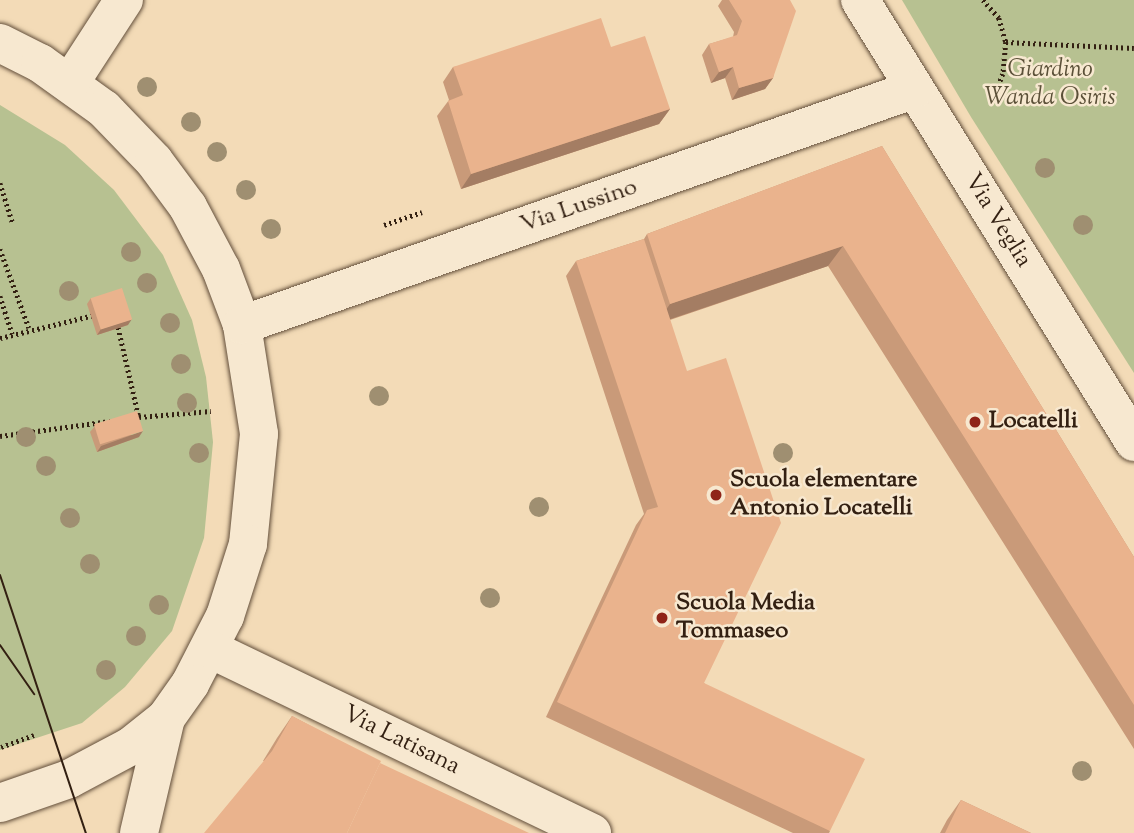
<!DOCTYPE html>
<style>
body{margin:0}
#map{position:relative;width:1134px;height:833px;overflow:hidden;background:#f3dbb7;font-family:"Sorts Mill Goudy",serif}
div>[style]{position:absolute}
.green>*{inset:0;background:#b7c191}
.path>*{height:4.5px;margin-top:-2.25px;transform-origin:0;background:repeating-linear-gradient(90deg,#332012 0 2px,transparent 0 5.5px)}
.roads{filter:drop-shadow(0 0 2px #634f3b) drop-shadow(0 0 2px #634f3b)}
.minor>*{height:38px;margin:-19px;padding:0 19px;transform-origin:19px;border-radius:19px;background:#f7e8d0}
.tram>*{height:2px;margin:-1px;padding:0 1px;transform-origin:1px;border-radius:1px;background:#332012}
.trees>*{width:20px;height:20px;margin:-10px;border-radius:50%;background:#9f8f71}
.wall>*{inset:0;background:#c99a79}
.shaded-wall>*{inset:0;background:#a47d63}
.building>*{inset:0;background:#eab38d;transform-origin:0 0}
.dots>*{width:19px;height:19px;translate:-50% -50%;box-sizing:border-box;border:4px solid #f7e8d0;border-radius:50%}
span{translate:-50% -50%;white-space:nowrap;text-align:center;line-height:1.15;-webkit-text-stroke:5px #f7e8d0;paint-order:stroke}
.park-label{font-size:24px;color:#5b5038;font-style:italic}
.street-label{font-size:24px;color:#332012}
.poi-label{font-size:24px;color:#332012;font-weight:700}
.left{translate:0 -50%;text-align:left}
</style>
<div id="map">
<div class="green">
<div style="clip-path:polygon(902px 0,1134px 0,1134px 373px,971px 117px)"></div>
<div style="clip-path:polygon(0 105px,65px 145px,114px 190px,163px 255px,192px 320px,206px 377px,213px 442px,204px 538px,172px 631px,125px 687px,82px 723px,0 750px)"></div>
</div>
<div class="path">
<div style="left:983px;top:0;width:24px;rotate:48deg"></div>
<div style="left:999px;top:18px;width:25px;rotate:74deg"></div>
<div style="left:1006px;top:42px;width:32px;rotate:95deg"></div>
<div style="left:1003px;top:74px;width:31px;rotate:111deg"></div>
<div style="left:1006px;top:42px;width:128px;rotate:2.7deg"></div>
<div style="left:0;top:183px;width:43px;rotate:72.4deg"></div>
<div style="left:384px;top:225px;width:40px;rotate:-18.9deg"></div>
<div style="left:0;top:249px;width:84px;rotate:69.8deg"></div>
<div style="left:0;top:296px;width:40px;rotate:72deg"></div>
<div style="left:117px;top:322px;width:98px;rotate:77deg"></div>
<div style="left:139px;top:417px;width:6px;rotate:171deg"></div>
<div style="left:0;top:338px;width:97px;rotate:-13.7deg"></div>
<div style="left:139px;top:417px;width:72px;rotate:-4.8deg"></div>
<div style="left:0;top:436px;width:111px;rotate:-7.8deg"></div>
<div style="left:1px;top:747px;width:35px;rotate:-20deg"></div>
</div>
<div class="roads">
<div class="minor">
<div style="left:860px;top:0;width:520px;rotate:58.2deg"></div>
<div style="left:0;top:43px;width:45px;rotate:26.6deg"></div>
<div style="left:40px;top:63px;width:79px;rotate:35.7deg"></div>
<div style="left:104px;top:109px;width:72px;rotate:46.1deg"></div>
<div style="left:154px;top:161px;width:57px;rotate:53.5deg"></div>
<div style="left:188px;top:207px;width:70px;rotate:62deg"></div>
<div style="left:221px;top:269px;width:60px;rotate:69.4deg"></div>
<div style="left:242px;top:325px;width:110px;rotate:81.1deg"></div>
<div style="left:259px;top:434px;width:111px;rotate:95.7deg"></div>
<div style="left:248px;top:544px;width:76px;rotate:107.7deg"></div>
<div style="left:225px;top:616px;width:76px;rotate:117.2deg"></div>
<div style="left:190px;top:684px;width:42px;rotate:125.2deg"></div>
<div style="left:166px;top:718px;width:45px;rotate:141.3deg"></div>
<div style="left:131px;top:746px;width:70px;rotate:152deg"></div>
<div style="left:69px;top:779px;width:73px;rotate:160.8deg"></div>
<div style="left:70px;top:83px;width:99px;rotate:-57deg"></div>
<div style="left:242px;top:325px;width:713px;rotate:-19.32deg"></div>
<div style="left:210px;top:649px;width:424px;rotate:25.7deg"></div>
<div style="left:139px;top:833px;width:118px;rotate:-76.8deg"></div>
</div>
</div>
<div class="tram">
<div style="left:0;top:575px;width:272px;rotate:71.6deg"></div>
<div style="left:0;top:645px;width:60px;rotate:55.2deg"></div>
</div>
<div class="trees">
<div style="left:147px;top:87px"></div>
<div style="left:191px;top:122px"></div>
<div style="left:217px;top:152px"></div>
<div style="left:1045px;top:168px"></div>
<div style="left:246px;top:190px"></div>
<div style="left:1083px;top:225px"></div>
<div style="left:271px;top:229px"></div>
<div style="left:131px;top:252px"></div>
<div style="left:147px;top:283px"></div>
<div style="left:69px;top:291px"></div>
<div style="left:170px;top:323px"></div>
<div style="left:181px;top:364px"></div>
<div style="left:379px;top:396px"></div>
<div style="left:187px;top:403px"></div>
<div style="left:26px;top:437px"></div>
<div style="left:199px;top:453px"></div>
<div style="left:783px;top:453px"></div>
<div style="left:46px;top:466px"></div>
<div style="left:539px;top:507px"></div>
<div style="left:70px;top:518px"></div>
<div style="left:90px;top:564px"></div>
<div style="left:490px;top:598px"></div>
<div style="left:159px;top:605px"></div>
<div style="left:136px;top:636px"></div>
<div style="left:106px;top:670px"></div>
<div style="left:1082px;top:771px"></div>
</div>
<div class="wall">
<div style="clip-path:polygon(722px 0,790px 0,773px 78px,765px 89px,732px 100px,725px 78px,711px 83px,702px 55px,709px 44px,733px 37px,734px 32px,718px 6px)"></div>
<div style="clip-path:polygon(611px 47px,670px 109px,659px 124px,461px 189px,437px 116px,449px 100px,443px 82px,453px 67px)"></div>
<div style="clip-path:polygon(882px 146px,1134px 557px,1134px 749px,828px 266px,670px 320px,704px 683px,830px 831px,829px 833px,793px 833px,546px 717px,636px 525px,644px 514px,566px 276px,576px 261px,644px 239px,647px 234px)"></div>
<div style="clip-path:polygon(91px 298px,128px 325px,97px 335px,87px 304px)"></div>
<div style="clip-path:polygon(95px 426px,139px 437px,97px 452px,90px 432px)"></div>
<div style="clip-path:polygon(292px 716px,380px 763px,263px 761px,277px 738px)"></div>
<div style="clip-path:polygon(961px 800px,1031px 833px,940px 833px,947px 820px)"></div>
</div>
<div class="shaded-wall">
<div style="clip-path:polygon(733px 67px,725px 78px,711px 83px,719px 72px)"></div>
<div style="clip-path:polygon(773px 78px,765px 89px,732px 100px,739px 88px)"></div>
<div style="clip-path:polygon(670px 109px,659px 124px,461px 189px,471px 174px)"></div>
<div style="clip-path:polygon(843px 246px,828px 266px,656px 324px,670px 304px)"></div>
<div style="clip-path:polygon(132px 319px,128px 325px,97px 335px,101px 329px)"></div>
<div style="clip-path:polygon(143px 431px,139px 437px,97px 452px,101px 446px)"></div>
</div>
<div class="building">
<div style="clip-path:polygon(729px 0,790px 0,796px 11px,773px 78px,739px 88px,733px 67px,719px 72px,709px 44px,737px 35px,742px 21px)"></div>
<div style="clip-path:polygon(601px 18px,611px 47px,645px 36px,670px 109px,471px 174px,448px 101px,463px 95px,453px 67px)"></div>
<div style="clip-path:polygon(882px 146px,1134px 557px,1134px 705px,843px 246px,670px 304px,647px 234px)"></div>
<div style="clip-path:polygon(644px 239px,687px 371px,726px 358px,781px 523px,704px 683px,865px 759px,830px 831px,557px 702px,647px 510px,658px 507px,576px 261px)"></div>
<div style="left:122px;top:288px;width:33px;height:33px;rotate:72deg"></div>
<div style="left:137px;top:411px;width:21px;height:45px;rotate:73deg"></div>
<div style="clip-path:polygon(292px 716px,381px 761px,347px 833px,204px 833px,272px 751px)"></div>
<div style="clip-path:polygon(380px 763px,529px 833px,347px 833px)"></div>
<div style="clip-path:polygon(961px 800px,1031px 833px,945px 833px)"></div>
</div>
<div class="dots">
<div style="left:975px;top:422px;background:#8f2418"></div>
<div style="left:716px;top:495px;background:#8f2418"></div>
<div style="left:662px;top:618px;background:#8f2418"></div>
</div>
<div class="park-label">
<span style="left:1050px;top:85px">Giardino<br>Wanda Osiris</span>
</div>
<div class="street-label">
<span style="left:579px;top:207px;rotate:-19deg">Via Lussino</span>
<span style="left:997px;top:221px;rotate:58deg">Via Veglia</span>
<span style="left:401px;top:741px;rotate:26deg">Via Latisana</span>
</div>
<div class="poi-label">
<span class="left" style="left:989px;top:422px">Locatelli</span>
<span class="left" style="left:730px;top:495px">Scuola elementare<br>Antonio Locatelli</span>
<span class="left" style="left:676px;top:618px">Scuola Media<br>Tommaseo</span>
</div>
</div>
